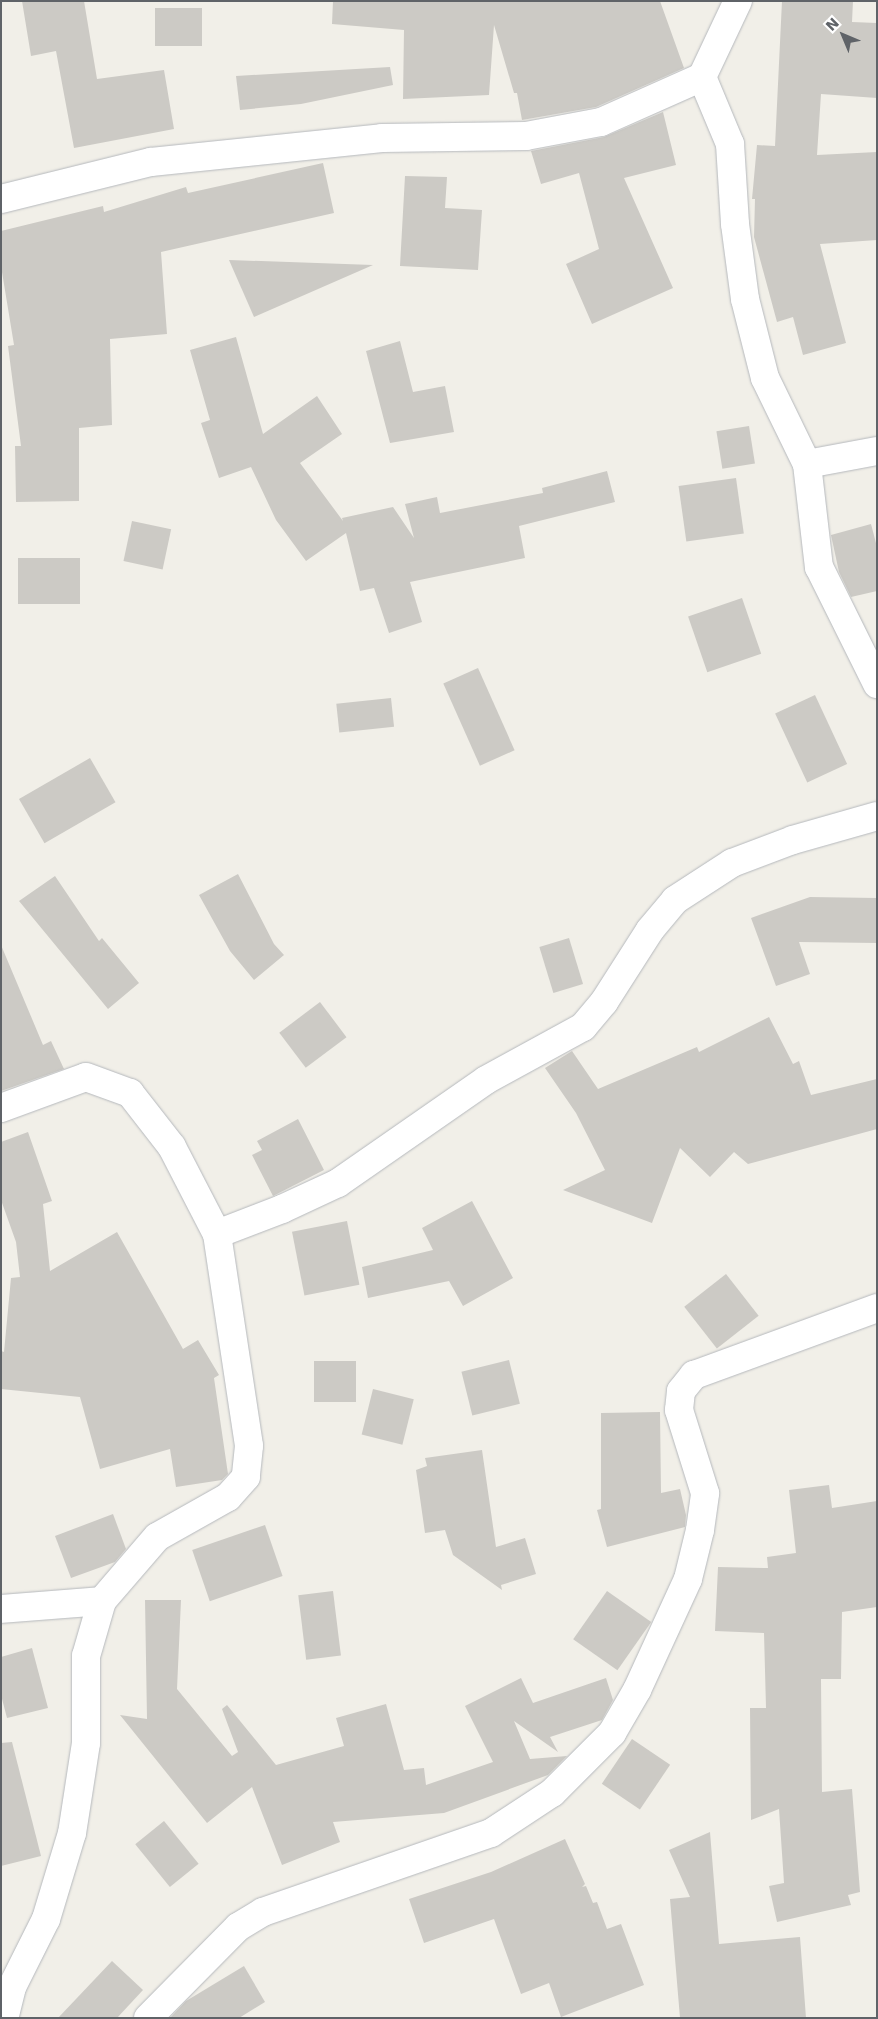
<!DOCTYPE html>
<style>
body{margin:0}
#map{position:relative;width:878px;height:2019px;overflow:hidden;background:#f1efe8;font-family:"DejaVu Sans",sans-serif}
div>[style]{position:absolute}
.building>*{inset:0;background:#cccac5;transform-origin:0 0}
.roads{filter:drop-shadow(0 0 1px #b5b8bc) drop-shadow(0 0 1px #b5b8bc)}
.street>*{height:28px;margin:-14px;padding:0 14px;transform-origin:14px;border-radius:14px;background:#fff}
span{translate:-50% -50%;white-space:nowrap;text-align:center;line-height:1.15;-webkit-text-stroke:4px #fff;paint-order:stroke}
.frame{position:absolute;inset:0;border:2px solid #5f6368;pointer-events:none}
.north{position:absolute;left:818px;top:10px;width:50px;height:50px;-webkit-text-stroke:4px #fff;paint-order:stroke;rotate:315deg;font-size:14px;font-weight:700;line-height:20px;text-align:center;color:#5f6368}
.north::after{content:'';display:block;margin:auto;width:18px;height:22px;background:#5f6368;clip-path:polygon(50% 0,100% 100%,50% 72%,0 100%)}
</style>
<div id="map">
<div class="building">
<div style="clip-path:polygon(22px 1px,84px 1px,97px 79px,164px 70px,174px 129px,74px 148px,56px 51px,31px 56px)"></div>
<div style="clip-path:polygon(333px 1px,660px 1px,684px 68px,596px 107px,522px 120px,517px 93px,514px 93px,494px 25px,489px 95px,403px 99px,404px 30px,332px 24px)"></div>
<div style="clip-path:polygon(782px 1px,853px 1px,852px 22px,877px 23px,877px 98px,821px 94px,817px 155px,877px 152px,877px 240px,820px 244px,846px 343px,803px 355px,793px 317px,777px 322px,754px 237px,755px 199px,752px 199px,757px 145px,775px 146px)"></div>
<div style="left:202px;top:8px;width:38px;height:47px;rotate:90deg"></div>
<div style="clip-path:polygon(390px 67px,393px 85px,301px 104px,240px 110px,236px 76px)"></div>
<div style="clip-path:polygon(663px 112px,676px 165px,624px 178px,673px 288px,592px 324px,566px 264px,599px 249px,579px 173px,541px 184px,531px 151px,604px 137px)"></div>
<div style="clip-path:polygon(323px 163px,334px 213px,161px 252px,167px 334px,110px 339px,112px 425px,79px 428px,79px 501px,16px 502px,15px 446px,21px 446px,8px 346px,14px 345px,1px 266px,1px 231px,103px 206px,104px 212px,186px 187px,188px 193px)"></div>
<div style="clip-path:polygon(405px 176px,447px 177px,445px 208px,482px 210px,478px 270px,400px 266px)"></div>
<div style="clip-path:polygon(229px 260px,373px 265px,254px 317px)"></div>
<div style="clip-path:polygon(236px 337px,263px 434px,317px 396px,342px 434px,300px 463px,343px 521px,342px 518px,393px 507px,414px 538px,405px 504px,437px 497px,440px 513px,543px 493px,542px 488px,607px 471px,615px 502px,519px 526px,525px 558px,410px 582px,422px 622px,389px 633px,374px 588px,360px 591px,346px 533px,306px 561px,276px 520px,251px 467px,219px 478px,201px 423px,210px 420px,190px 350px)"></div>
<div style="clip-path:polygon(400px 341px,413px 392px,445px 386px,454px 432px,390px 443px,366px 351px)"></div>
<div style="left:749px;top:426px;width:38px;height:33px;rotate:81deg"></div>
<div style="left:736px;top:478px;width:56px;height:58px;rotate:82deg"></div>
<div style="left:132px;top:521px;width:40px;height:41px;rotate:12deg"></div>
<div style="clip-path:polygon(871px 524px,877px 547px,877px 591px,851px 597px,839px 572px,831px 535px)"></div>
<div style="left:80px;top:558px;width:46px;height:62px;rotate:90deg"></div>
<div style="left:742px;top:598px;width:59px;height:57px;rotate:71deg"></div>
<div style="left:478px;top:668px;width:90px;height:38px;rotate:66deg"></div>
<div style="left:815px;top:695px;width:76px;height:44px;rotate:65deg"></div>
<div style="left:391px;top:698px;width:29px;height:55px;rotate:84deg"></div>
<div style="left:90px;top:758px;width:51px;height:82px;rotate:60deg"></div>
<div style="clip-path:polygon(238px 874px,274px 944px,284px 955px,254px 980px,230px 951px,199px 895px)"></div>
<div style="clip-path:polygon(55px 876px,99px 941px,102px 938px,139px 983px,108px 1009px,19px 901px)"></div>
<div style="clip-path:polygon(810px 897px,877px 898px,877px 943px,799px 942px,810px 974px,776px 986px,751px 918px)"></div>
<div style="left:569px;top:938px;width:48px;height:31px;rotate:73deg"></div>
<div style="clip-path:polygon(1px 945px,43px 1045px,51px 1041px,64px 1069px,1px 1091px)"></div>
<div style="left:320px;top:1002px;width:44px;height:51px;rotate:53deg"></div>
<div style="clip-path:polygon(769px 1017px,793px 1064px,799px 1061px,811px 1095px,877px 1079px,877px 1129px,748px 1164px,734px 1152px,710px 1177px,680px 1148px,652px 1223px,563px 1190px,605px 1170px,576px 1113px,545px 1068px,572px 1051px,598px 1089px,697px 1047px,699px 1052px)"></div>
<div style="clip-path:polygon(298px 1119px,324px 1170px,273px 1196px,252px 1155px,262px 1150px,257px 1141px)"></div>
<div style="clip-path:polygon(28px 1132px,52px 1201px,43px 1204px,50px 1271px,117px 1232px,183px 1349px,198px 1340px,219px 1375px,214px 1378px,228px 1474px,222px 1480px,176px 1487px,170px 1449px,100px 1469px,80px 1397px,1px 1389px,1px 1351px,4px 1352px,11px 1278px,20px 1277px,16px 1242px,1px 1200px,1px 1142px)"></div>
<div style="clip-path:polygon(472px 1201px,513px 1278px,463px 1306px,449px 1281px,368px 1298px,362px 1267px,433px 1250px,422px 1228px)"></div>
<div style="left:347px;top:1221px;width:65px;height:56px;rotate:79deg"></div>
<div style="left:726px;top:1274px;width:53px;height:53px;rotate:52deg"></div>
<div style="left:509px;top:1360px;width:45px;height:49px;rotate:76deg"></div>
<div style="left:314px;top:1361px;width:42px;height:41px"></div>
<div style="left:373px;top:1389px;width:42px;height:47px;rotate:14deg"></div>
<div style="clip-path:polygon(660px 1412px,661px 1493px,680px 1489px,686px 1515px,685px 1527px,607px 1547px,597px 1510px,601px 1509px,601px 1413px)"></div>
<div style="clip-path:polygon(482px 1450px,496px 1547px,525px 1538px,536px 1574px,501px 1585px,502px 1590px,453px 1555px,445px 1530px,425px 1533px,416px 1470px,427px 1466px,425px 1458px)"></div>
<div style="clip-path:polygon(829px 1485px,832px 1508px,877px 1501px,877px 1607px,842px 1612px,841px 1679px,821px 1679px,822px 1792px,852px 1789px,860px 1892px,848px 1895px,851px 1905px,777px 1922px,769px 1886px,784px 1883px,779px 1809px,751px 1820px,750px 1708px,766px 1708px,764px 1633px,715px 1631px,718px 1567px,768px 1568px,767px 1557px,796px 1553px,789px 1490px)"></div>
<div style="clip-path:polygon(113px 1514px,126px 1549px,115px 1562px,71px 1578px,55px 1536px)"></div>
<div style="left:265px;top:1525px;width:54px;height:77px;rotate:71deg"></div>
<div style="left:333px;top:1591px;width:65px;height:35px;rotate:83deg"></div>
<div style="left:607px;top:1591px;width:54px;height:59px;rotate:35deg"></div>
<div style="clip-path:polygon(145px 1600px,181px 1600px,177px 1689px,232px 1756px,238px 1752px,222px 1709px,227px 1705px,276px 1765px,344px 1746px,336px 1718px,386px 1704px,404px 1770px,424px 1768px,426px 1785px,493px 1762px,465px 1706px,521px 1678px,533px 1703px,606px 1678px,613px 1700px,602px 1720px,550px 1737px,558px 1752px,514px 1721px,530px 1759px,567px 1756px,548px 1775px,444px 1813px,333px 1822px,340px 1842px,282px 1865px,252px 1787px,207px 1823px,120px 1715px,147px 1719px)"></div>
<div style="clip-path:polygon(32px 1648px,48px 1708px,7px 1718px,1px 1695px,1px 1657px)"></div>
<div style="left:632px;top:1739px;width:46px;height:54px;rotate:34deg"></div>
<div style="clip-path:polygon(12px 1742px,41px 1856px,1px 1866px,1px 1743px)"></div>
<div style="left:164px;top:1821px;width:55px;height:37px;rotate:51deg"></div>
<div style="clip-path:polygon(710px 1832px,719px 1944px,800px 1937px,806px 2018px,680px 2018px,670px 1899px,690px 1897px,669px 1850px)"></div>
<div style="clip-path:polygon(565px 1839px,585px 1884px,582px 1887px,586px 1886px,593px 1903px,597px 1902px,607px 1929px,621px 1924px,644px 1985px,561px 2017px,549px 1983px,521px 1994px,494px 1919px,424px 1943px,409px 1899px,491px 1872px)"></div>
<div style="clip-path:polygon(112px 1961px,143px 1990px,117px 2018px,58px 2018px)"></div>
<div style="clip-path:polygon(244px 1966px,265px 2002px,239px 2018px,170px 2018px,186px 2001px)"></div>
</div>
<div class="roads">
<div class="street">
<div style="left:702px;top:77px;width:73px;rotate:67.3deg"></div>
<div style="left:730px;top:144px;width:80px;rotate:86.4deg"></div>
<div style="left:735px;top:224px;width:76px;rotate:82.4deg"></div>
<div style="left:745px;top:299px;width:81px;rotate:75.8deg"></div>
<div style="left:765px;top:378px;width:96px;rotate:64deg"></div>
<div style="left:807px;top:464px;width:104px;rotate:83.4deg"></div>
<div style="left:819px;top:567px;width:131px;rotate:63.6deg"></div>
<div style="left:1px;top:199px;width:154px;rotate:-13.9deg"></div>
<div style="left:151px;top:162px;width:232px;rotate:-5.9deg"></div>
<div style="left:382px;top:138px;width:144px;rotate:-0.8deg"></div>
<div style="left:526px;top:136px;width:76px;rotate:-10.6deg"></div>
<div style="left:601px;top:122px;width:111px;rotate:-24deg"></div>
<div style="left:702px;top:77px;width:84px;rotate:-64.7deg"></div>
<div style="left:807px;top:464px;width:71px;rotate:-10.5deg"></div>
<div style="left:1px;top:1108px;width:90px;rotate:-20deg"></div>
<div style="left:86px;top:1077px;width:47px;rotate:20deg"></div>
<div style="left:130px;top:1093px;width:68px;rotate:52.1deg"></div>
<div style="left:172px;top:1147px;width:98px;rotate:62.7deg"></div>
<div style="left:217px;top:1234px;width:214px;rotate:81.4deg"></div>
<div style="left:249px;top:1446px;width:31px;rotate:96deg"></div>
<div style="left:246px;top:1477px;width:27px;rotate:132deg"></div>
<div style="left:228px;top:1497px;width:81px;rotate:150.6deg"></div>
<div style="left:157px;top:1537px;width:84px;rotate:130.7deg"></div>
<div style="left:102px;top:1601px;width:57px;rotate:106.2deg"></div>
<div style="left:86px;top:1656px;width:87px;rotate:90deg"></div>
<div style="left:86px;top:1743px;width:91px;rotate:98.8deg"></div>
<div style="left:72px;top:1833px;width:90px;rotate:106.8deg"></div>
<div style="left:46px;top:1919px;width:76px;rotate:116.6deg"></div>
<div style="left:12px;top:1987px;width:32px;rotate:104deg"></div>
<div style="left:217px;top:1234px;width:70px;rotate:-21deg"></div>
<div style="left:282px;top:1209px;width:62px;rotate:-24.9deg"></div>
<div style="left:338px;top:1183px;width:180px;rotate:-34.8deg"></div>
<div style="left:486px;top:1080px;width:111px;rotate:-28.7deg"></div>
<div style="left:583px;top:1027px;width:33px;rotate:-50deg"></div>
<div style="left:604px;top:1002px;width:85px;rotate:-57.4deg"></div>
<div style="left:650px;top:930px;width:39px;rotate:-50deg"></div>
<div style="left:675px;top:900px;width:68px;rotate:-33deg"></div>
<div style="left:732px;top:863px;width:65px;rotate:-20.7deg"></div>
<div style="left:793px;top:840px;width:87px;rotate:-15.9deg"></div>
<div style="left:1px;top:1609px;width:101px;rotate:-4.5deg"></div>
<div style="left:148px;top:2018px;width:128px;rotate:-45.3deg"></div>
<div style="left:238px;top:1927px;width:29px;rotate:-31deg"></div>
<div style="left:263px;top:1912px;width:241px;rotate:-19.1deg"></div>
<div style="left:491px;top:1833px;width:73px;rotate:-33.3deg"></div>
<div style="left:552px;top:1793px;width:85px;rotate:-45deg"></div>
<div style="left:612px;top:1733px;width:50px;rotate:-59.8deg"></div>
<div style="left:637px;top:1690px;width:122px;rotate:-65.3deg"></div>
<div style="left:688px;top:1579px;width:50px;rotate:-76.2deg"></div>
<div style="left:700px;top:1530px;width:37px;rotate:-82deg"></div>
<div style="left:705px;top:1493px;width:87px;rotate:-107.4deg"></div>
<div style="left:679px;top:1410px;width:19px;rotate:-84deg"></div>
<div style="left:681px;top:1391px;width:21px;rotate:-51deg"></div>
<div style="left:694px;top:1375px;width:195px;rotate:-20.1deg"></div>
</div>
</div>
<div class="frame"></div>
<div class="north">N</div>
</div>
